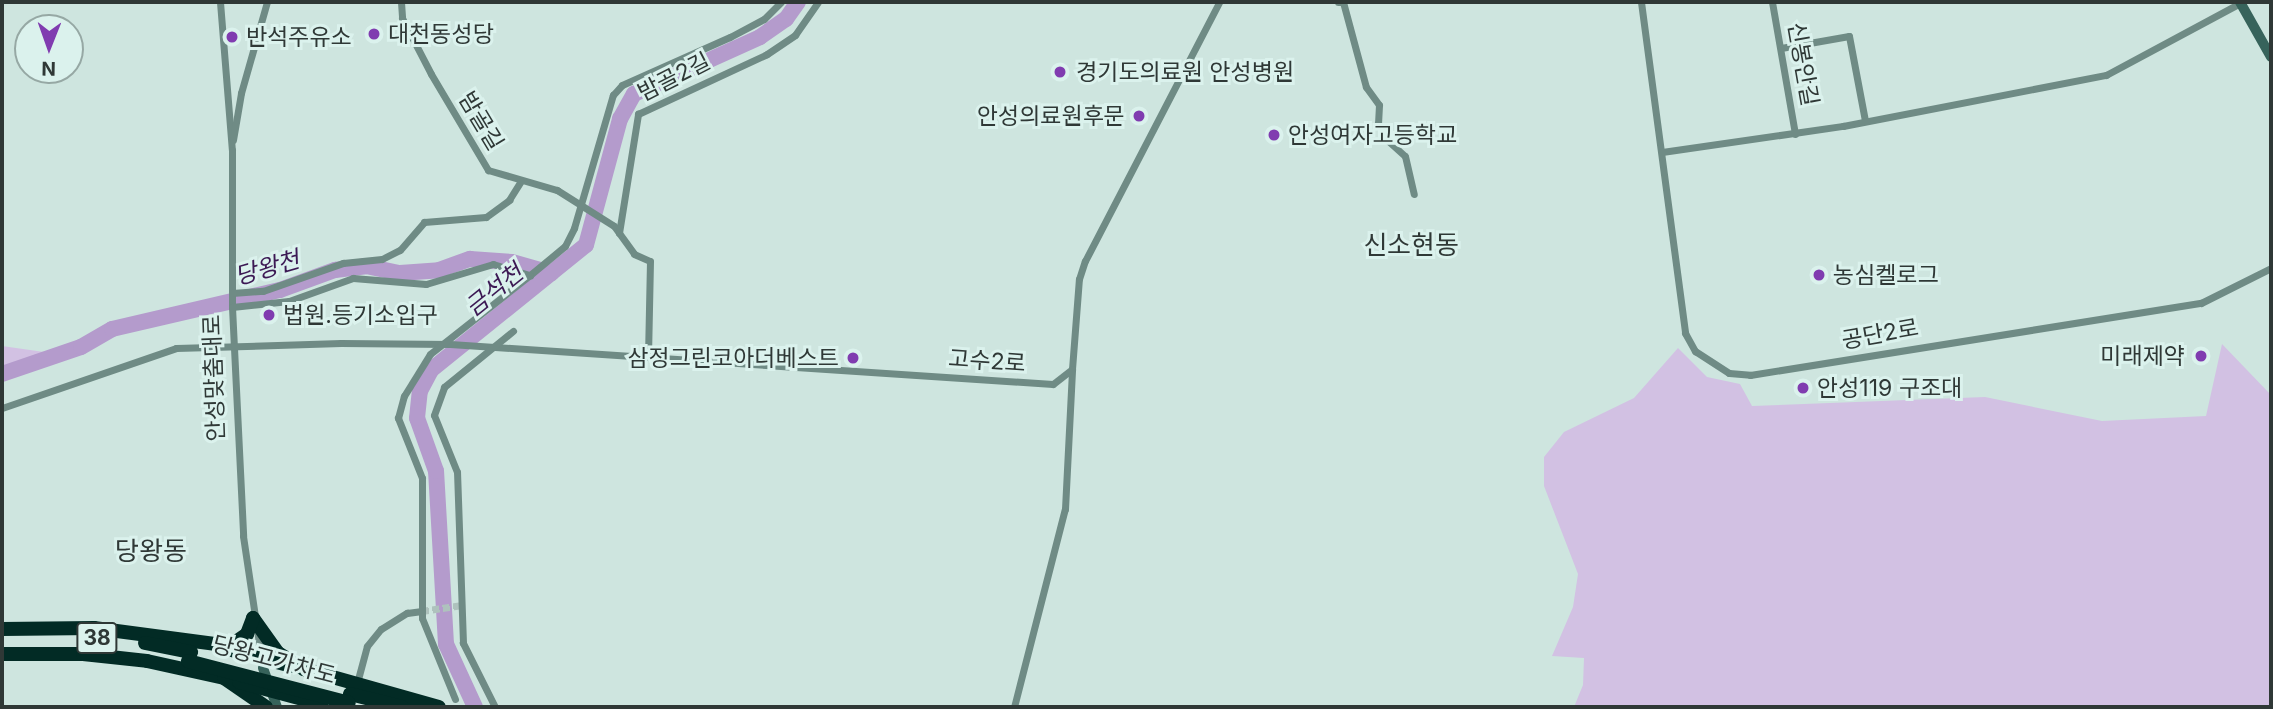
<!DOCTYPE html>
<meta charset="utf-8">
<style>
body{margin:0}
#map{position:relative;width:2273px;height:709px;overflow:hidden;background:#cee5df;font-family:Inter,"Noto Sans KR",sans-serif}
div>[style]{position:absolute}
.green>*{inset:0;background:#d2c1e3}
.river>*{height:16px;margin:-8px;padding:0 8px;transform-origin:8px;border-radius:8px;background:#b49bcc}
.street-tunnel>*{height:7px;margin-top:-3.5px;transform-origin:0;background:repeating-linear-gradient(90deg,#aec2bd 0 7px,transparent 0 10.5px)}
.street>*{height:7px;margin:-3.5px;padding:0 3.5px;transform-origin:3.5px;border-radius:3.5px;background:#6f8b85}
.secondary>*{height:10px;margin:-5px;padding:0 5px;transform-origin:5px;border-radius:5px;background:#37635b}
.highway>*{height:14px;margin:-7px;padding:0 7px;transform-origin:7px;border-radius:7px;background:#022b25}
.highway-bridge>*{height:14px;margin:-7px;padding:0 7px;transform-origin:7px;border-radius:7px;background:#022b25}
.dots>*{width:19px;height:19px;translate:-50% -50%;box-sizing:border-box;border:4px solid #dbf2ed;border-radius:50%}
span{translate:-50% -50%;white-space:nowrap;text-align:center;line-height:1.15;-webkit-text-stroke:6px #dbf2ed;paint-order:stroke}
.shield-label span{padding:2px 5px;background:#dbf2ed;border:2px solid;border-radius:5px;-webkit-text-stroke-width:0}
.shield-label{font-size:21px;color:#2f3836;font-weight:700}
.poi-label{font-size:23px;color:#2f3836}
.left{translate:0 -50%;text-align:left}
.right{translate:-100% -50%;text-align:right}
.street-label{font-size:23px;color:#2f3836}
.water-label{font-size:24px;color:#3c1954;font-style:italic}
.quarter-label{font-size:26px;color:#2f3836}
.frame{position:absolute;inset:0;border:4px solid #2f3836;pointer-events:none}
.north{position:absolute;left:14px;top:14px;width:70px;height:70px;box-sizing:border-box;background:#dbf2ed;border:2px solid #96a8a4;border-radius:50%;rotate:181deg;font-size:19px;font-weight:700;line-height:28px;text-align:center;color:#2f3836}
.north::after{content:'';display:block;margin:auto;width:24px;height:32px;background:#803cb0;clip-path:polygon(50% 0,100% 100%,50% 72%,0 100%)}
</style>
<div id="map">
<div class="green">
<div style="clip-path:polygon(2222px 344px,2271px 395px,2271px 707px,1574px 707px,1583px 685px,1584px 658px,1552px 656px,1573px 607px,1578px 574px,1544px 486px,1544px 457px,1564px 432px,1634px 398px,1678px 348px,1707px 377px,1740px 384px,1752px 406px,1985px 397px,2102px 421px,2206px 416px)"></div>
<div style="clip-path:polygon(2px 346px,44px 352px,2px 371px)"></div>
</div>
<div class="river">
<div style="left:2px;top:374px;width:83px;rotate:-18.9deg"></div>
<div style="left:81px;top:347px;width:36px;rotate:-30deg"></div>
<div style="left:112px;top:329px;width:172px;rotate:-13.1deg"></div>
<div style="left:280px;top:290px;width:59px;rotate:-20deg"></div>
<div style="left:335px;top:270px;width:31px;rotate:-7deg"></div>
<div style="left:366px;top:266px;width:35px;rotate:12deg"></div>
<div style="left:400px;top:273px;width:39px;rotate:-4deg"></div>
<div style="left:439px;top:270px;width:33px;rotate:-20deg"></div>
<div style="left:470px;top:259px;width:42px;rotate:4.1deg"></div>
<div style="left:512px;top:262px;width:41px;rotate:15.8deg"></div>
<div style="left:475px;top:707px;width:69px;rotate:-114.7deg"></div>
<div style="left:446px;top:644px;width:173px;rotate:-93.3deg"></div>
<div style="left:436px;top:471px;width:56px;rotate:-109.7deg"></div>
<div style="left:417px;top:418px;width:27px;rotate:-84deg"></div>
<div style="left:420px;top:391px;width:24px;rotate:-62deg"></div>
<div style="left:431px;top:370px;width:199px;rotate:-38.9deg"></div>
<div style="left:586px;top:245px;width:131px;rotate:-74.9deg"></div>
<div style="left:620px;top:119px;width:29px;rotate:-61deg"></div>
<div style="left:634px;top:94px;width:138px;rotate:-24.3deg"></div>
<div style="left:760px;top:37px;width:32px;rotate:-35deg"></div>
<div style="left:786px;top:19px;width:21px;rotate:-55deg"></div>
</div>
<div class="street-tunnel">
<div style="left:422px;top:611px;width:41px;rotate:-8.3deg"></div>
</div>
<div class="street">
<div style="left:220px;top:2px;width:148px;rotate:85.4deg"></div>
<div style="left:232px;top:150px;width:157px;rotate:90deg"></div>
<div style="left:232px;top:307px;width:229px;rotate:87.2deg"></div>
<div style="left:243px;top:536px;width:122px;rotate:81.5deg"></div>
<div style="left:401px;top:2px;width:16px;rotate:86deg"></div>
<div style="left:402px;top:18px;width:63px;rotate:62.6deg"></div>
<div style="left:431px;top:74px;width:112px;rotate:59.3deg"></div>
<div style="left:488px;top:170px;width:72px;rotate:16.2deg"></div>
<div style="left:557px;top:190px;width:67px;rotate:32.3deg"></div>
<div style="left:614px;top:226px;width:34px;rotate:54deg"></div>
<div style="left:634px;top:254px;width:17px;rotate:24deg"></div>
<div style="left:650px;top:261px;width:95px;rotate:91.2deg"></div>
<div style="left:1338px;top:2px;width:5px"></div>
<div style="left:1343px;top:2px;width:88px;rotate:74.9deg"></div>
<div style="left:1366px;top:87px;width:22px;rotate:54deg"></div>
<div style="left:1379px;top:105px;width:18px;rotate:93deg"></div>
<div style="left:1378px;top:123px;width:18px;rotate:63deg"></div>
<div style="left:1386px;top:139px;width:25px;rotate:42deg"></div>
<div style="left:1405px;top:156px;width:39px;rotate:77deg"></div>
<div style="left:1641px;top:2px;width:334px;rotate:82.4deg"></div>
<div style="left:1685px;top:333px;width:21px;rotate:61deg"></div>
<div style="left:1695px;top:351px;width:40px;rotate:32.9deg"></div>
<div style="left:1729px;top:373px;width:21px;rotate:5deg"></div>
<div style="left:1750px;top:375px;width:457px;rotate:-9.1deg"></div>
<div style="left:2201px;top:303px;width:78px;rotate:-26.6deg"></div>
<div style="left:1772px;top:2px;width:134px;rotate:80.1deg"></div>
<div style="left:1781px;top:48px;width:69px;rotate:-10deg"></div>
<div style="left:1849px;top:36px;width:86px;rotate:79.3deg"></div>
<div style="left:233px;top:140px;width:48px;rotate:-80.3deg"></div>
<div style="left:241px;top:93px;width:95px;rotate:-74.1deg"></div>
<div style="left:1662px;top:152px;width:183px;rotate:-8.2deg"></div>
<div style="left:1843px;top:126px;width:268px;rotate:-11deg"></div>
<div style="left:2106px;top:75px;width:152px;rotate:-28.2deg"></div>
<div style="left:619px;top:233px;width:121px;rotate:-80.9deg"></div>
<div style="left:638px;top:114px;width:142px;rotate:-24.9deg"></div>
<div style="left:767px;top:54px;width:34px;rotate:-34deg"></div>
<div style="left:795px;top:35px;width:40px;rotate:-55.1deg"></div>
<div style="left:232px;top:293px;width:31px;rotate:-4deg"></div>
<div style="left:263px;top:291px;width:85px;rotate:-19.3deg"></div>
<div style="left:343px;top:263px;width:39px;rotate:-6deg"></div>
<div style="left:382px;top:259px;width:20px;rotate:-27deg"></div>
<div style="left:400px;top:250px;width:37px;rotate:-49deg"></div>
<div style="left:424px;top:222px;width:62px;rotate:-4.6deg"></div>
<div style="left:486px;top:217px;width:29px;rotate:-36deg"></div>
<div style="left:509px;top:200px;width:22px;rotate:-58deg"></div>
<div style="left:232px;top:307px;width:57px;rotate:-6deg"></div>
<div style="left:289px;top:301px;width:68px;rotate:-19.8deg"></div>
<div style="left:353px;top:278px;width:73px;rotate:4.7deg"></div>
<div style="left:426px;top:284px;width:70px;rotate:-16.6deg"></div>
<div style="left:493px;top:264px;width:39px;rotate:17deg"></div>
<div style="left:530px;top:275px;width:45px;rotate:-39.6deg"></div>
<div style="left:565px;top:246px;width:20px;rotate:-63deg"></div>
<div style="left:574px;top:228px;width:139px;rotate:-73.7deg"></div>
<div style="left:613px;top:95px;width:13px;rotate:-48deg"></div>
<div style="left:622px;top:85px;width:118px;rotate:-24deg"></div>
<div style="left:730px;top:37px;width:38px;rotate:-28deg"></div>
<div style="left:764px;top:19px;width:24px;rotate:-45deg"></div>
<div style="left:2px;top:408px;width:184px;rotate:-19deg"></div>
<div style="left:176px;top:348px;width:165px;rotate:-1.7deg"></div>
<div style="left:341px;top:343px;width:109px;rotate:0.5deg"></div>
<div style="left:450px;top:344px;width:604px;rotate:3.8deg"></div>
<div style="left:1053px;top:384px;width:24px;rotate:-38deg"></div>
<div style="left:1072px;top:369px;width:90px;rotate:-85.6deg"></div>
<div style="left:1079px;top:279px;width:19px;rotate:-72deg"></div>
<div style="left:1085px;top:261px;width:292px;rotate:-62.6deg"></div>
<div style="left:357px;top:683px;width:38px;rotate:-75deg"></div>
<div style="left:367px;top:646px;width:22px;rotate:-51deg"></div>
<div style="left:381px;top:629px;width:31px;rotate:-32deg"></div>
<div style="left:407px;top:613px;width:15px;rotate:-8deg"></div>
<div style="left:455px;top:699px;width:87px;rotate:-112.2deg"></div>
<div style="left:422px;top:618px;width:140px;rotate:-90deg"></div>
<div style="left:422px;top:478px;width:65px;rotate:-111.8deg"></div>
<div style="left:398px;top:418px;width:23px;rotate:-75deg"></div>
<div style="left:404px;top:396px;width:49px;rotate:-58.2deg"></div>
<div style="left:430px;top:354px;width:127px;rotate:-38.3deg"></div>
<div style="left:495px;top:707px;width:72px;rotate:-116.6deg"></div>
<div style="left:463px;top:643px;width:171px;rotate:-92deg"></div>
<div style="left:457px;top:472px;width:61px;rotate:-112deg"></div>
<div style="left:434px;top:415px;width:30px;rotate:-70deg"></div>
<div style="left:444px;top:387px;width:89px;rotate:-39.1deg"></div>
<div style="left:1014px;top:707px;width:204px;rotate:-75.6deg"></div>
<div style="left:1065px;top:509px;width:140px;rotate:-87.1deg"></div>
</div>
<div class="secondary">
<div style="left:2240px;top:2px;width:63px;rotate:60.6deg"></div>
<div style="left:263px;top:668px;width:41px;rotate:70.3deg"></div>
</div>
<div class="highway">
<div style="left:253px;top:618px;width:43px;rotate:54.5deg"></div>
<div style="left:278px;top:653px;width:31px;rotate:32deg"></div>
<div style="left:304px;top:669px;width:140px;rotate:15.7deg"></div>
<div style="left:2px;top:629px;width:92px;rotate:-0.6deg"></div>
<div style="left:94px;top:628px;width:137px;rotate:7.5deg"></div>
<div style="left:230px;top:646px;width:21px;rotate:-35deg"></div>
<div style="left:247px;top:634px;width:17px;rotate:-69deg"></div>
<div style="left:145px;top:643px;width:47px;rotate:11.1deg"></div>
<div style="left:224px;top:648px;width:70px;rotate:14.8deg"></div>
<div style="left:2px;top:654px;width:81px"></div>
<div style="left:83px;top:654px;width:64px;rotate:6.2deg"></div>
<div style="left:147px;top:661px;width:79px;rotate:12.4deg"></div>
<div style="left:224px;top:678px;width:51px;rotate:34.6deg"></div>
<div style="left:239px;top:682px;width:85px;rotate:15deg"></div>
<div style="left:350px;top:694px;width:54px;rotate:14deg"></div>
</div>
<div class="highway-bridge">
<div style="left:188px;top:661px;width:166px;rotate:14.6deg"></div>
</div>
<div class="dots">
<div style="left:374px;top:34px;background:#803cb0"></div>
<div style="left:232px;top:37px;background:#803cb0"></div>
<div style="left:1060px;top:72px;background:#803cb0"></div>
<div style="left:1139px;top:116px;background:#803cb0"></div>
<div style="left:1274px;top:135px;background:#803cb0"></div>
<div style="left:1819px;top:275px;background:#803cb0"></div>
<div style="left:269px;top:315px;background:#803cb0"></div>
<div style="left:2201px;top:356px;background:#803cb0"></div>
<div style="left:853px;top:358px;background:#803cb0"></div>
<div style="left:1803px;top:388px;background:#803cb0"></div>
</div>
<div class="shield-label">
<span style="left:97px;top:638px">38</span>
</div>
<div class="poi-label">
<span class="left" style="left:388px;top:34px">대천동성당</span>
<span class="left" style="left:246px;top:37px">반석주유소</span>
<span class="left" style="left:1076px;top:72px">경기도의료원 안성병원</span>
<span class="right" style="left:1125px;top:116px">안성의료원후문</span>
<span class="left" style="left:1288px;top:135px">안성여자고등학교</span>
<span class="left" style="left:1833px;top:275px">농심켈로그</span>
<span class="left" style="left:283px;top:315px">법원.등기소입구</span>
<span class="right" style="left:2185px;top:356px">미래제약</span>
<span class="right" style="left:839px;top:358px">삼정그린코아더베스트</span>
<span class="left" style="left:1817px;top:388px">안성119 구조대</span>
</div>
<div class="street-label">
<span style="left:1803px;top:64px;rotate:80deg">신봉안길</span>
<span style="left:674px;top:77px;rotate:-27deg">밤골2길</span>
<span style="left:481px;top:121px;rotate:59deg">밤골길</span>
<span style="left:1880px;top:334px;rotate:-10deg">공단2로</span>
<span style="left:987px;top:361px;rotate:4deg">고수2로</span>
<span style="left:214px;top:378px;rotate:-92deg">안성맞춤대로</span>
<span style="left:274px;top:660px;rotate:15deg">당왕고가차도</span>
</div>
<div class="water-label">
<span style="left:267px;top:268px;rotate:-16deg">당왕천</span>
<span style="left:494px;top:290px;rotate:-39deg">금석천</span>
</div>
<div class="quarter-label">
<span style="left:1411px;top:245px">신소현동</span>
<span style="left:151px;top:551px">당왕동</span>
</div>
<div class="frame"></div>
<div class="north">N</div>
</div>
